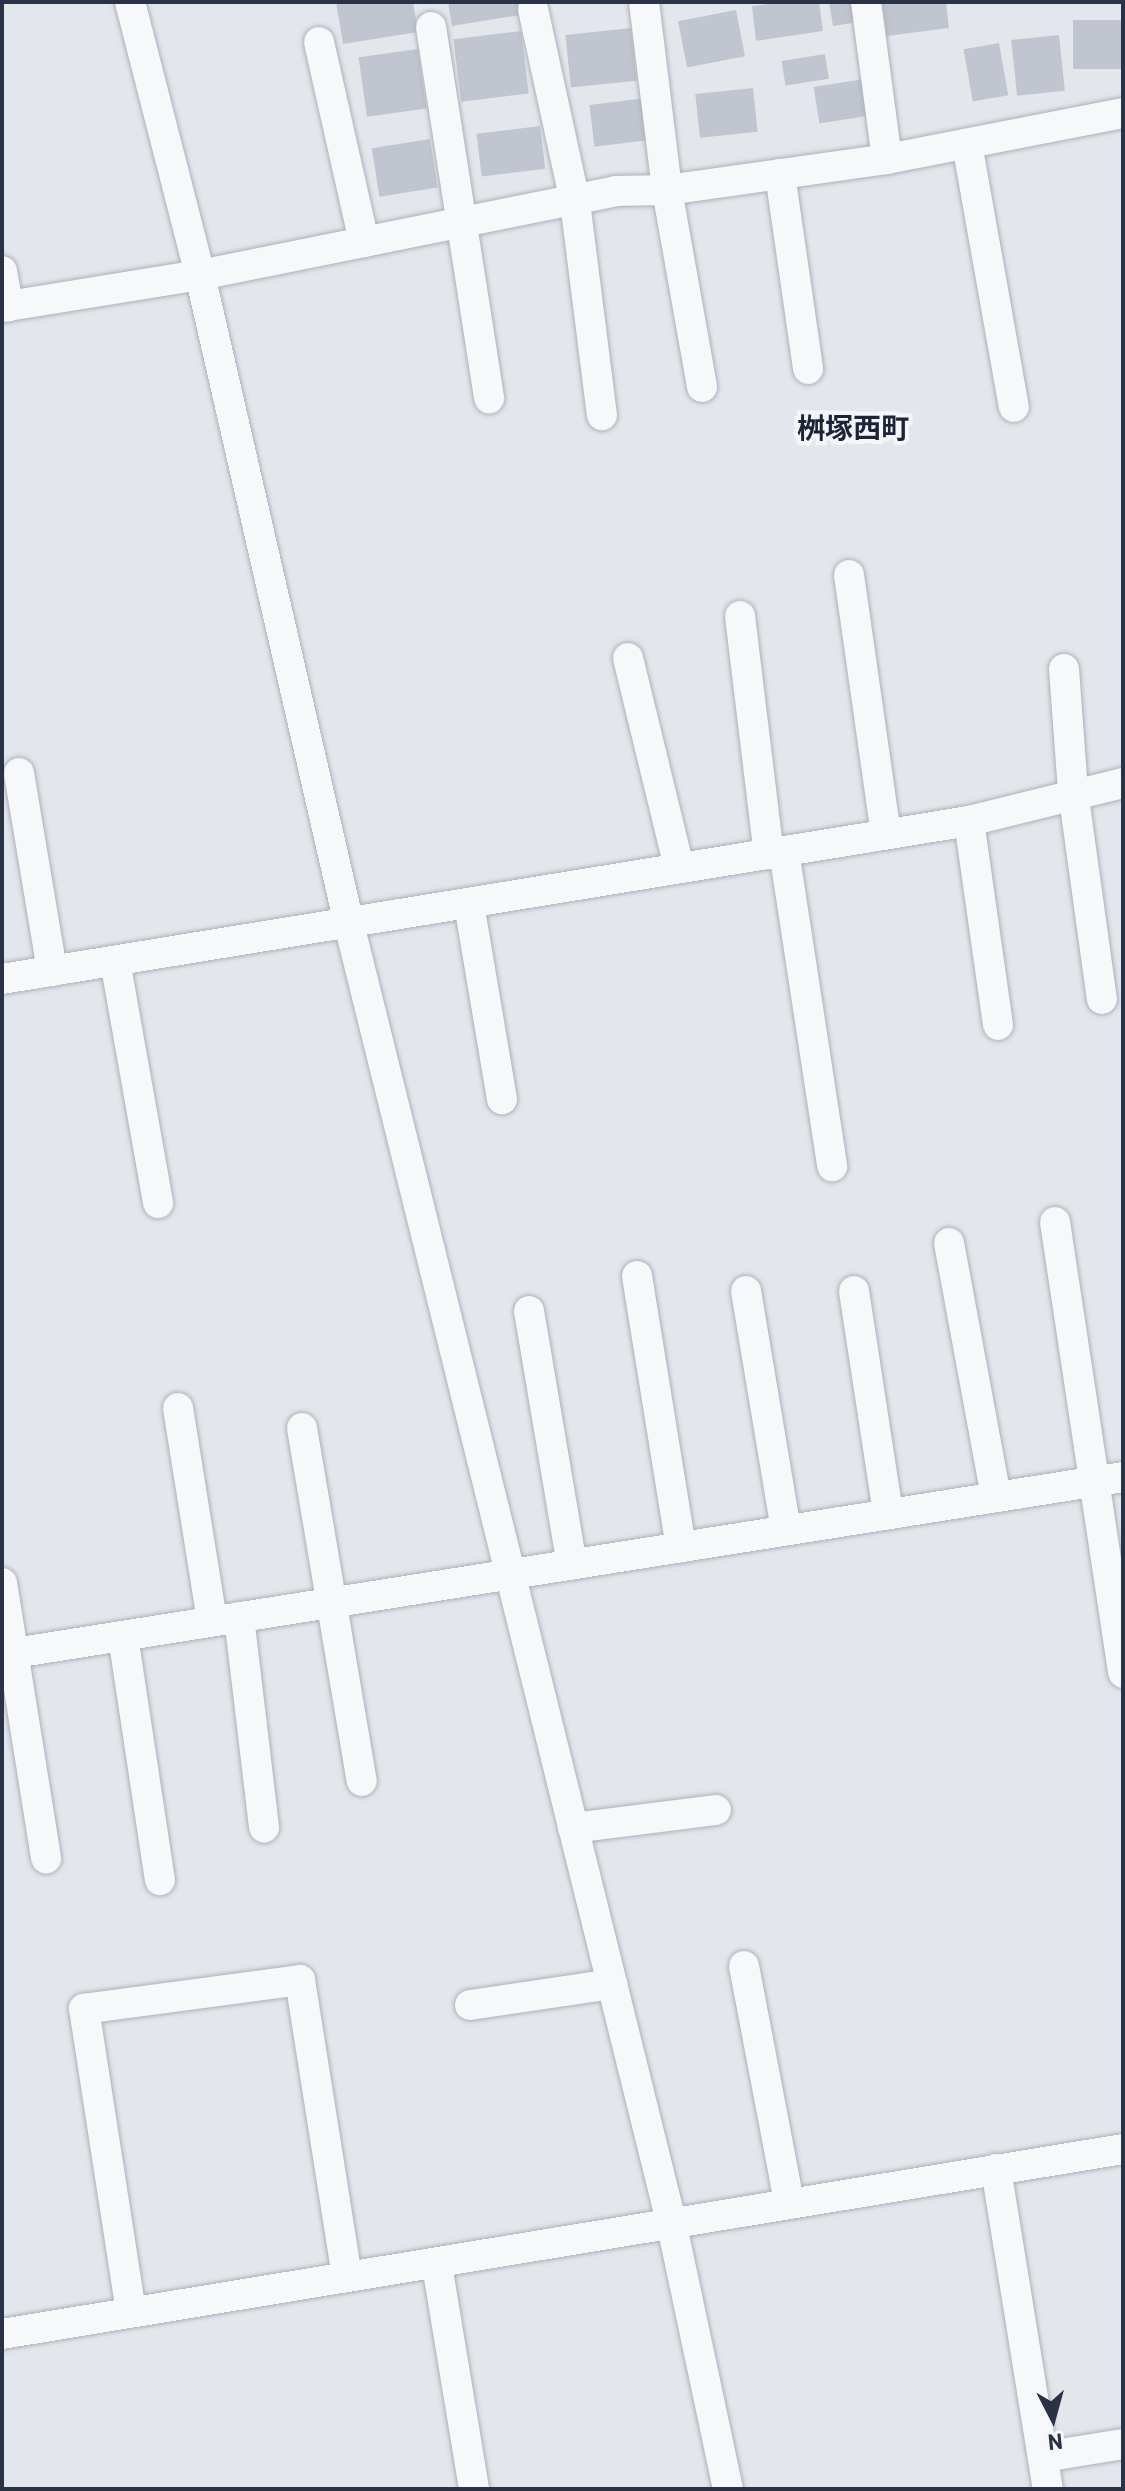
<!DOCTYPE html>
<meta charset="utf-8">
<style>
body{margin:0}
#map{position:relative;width:1125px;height:2491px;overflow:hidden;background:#e3e7ec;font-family:Barlow,"Noto Sans JP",sans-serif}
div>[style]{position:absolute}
.building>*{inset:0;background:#c0c5d0;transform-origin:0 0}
.roads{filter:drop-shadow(0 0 2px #acb1ba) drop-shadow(0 0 2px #acb1ba)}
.street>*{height:30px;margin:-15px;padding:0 15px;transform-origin:15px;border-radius:15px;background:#f7f8fa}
span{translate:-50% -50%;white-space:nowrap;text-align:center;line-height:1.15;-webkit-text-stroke:8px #f4f6f9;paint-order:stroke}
.quarter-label{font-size:28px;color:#1c2437;font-weight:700}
.frame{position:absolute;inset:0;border:4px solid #2a3346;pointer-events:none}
.north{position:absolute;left:1013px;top:2379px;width:80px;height:80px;-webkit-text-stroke:6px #f4f6f9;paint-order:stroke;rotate:174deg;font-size:22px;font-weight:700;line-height:32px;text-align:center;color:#2a3346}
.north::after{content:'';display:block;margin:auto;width:28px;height:36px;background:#2a3346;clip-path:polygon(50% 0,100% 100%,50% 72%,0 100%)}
</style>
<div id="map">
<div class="building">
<div style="clip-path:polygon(336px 2px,413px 2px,418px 32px,343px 44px)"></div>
<div style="clip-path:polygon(448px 2px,518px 2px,520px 15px,452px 26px)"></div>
<div style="clip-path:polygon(783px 2px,819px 2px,823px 31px,756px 41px,752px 6px)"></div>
<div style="clip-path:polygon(829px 2px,855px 2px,859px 22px,833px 26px)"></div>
<div style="clip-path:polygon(882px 2px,946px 2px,949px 28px,887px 36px)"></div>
<div style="left:736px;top:10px;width:47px;height:59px;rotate:79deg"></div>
<div style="left:1123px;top:20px;width:49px;height:50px;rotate:90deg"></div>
<div style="left:631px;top:28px;width:53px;height:66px;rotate:84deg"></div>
<div style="left:521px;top:31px;width:63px;height:68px;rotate:83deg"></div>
<div style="left:1059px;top:35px;width:56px;height:48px;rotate:84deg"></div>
<div style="left:999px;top:43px;width:53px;height:36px;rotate:80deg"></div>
<div style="left:418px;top:49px;width:60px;height:60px;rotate:82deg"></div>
<div style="left:825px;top:54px;width:25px;height:44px;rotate:81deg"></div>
<div style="left:864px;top:79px;width:37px;height:51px;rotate:81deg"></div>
<div style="left:753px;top:88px;width:44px;height:58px;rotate:84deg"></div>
<div style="left:646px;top:98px;width:42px;height:57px;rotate:83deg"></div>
<div style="left:540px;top:126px;width:43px;height:64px;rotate:83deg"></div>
<div style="left:430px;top:139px;width:49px;height:59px;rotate:81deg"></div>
</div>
<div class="roads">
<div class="street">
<div style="left:130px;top:2px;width:282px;rotate:75.6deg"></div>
<div style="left:200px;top:275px;width:666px;rotate:77.07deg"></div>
<div style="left:349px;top:924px;width:1336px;rotate:76.06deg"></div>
<div style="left:671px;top:2221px;width:274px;rotate:78deg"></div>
<div style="left:644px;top:2px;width:189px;rotate:83deg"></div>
<div style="left:667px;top:190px;width:200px;rotate:79.9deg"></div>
<div style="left:866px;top:2px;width:158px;rotate:82.4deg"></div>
<div style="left:533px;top:9px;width:198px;rotate:77.7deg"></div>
<div style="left:575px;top:202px;width:215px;rotate:82.8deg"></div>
<div style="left:431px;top:27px;width:376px;rotate:81.1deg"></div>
<div style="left:319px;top:42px;width:205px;rotate:77.3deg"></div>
<div style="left:967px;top:144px;width:267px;rotate:79.9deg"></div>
<div style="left:780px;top:174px;width:197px;rotate:81.8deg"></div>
<div style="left:2px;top:271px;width:36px;rotate:80deg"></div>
<div style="left:2px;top:307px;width:201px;rotate:-9.2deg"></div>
<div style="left:200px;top:275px;width:424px;rotate:-11.4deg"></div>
<div style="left:616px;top:191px;width:51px;rotate:-1.1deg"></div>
<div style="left:667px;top:190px;width:222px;rotate:-8deg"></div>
<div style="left:887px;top:159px;width:240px;rotate:-11deg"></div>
<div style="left:849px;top:575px;width:262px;rotate:81.9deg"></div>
<div style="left:740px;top:616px;width:240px;rotate:83.1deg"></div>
<div style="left:628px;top:658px;width:216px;rotate:76.3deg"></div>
<div style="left:1064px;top:669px;width:122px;rotate:85.8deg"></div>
<div style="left:1073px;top:791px;width:210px;rotate:82.1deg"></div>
<div style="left:19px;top:773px;width:201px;rotate:80.5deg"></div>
<div style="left:969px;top:821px;width:206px;rotate:81.9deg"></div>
<div style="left:784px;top:851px;width:319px;rotate:81.3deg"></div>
<div style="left:469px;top:904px;width:198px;rotate:80.4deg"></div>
<div style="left:115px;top:961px;width:246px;rotate:79.9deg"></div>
<div style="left:2px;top:979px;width:980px;rotate:-9.28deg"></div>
<div style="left:969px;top:821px;width:159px;rotate:-13.9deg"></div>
<div style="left:1055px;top:1222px;width:456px;rotate:81.4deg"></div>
<div style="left:949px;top:1243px;width:258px;rotate:79.5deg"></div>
<div style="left:637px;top:1276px;width:275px;rotate:80.8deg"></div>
<div style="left:746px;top:1291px;width:242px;rotate:80.5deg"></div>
<div style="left:854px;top:1291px;width:226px;rotate:81.3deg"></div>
<div style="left:529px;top:1311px;width:257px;rotate:80.4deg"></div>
<div style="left:178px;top:1408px;width:216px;rotate:80.9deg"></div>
<div style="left:302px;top:1428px;width:358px;rotate:80.4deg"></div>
<div style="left:2px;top:1583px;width:279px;rotate:80.9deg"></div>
<div style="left:239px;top:1617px;width:212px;rotate:83.2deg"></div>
<div style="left:123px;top:1636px;width:247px;rotate:81.4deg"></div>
<div style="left:2px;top:1655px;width:1135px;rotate:-9.02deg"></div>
<div style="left:573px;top:1828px;width:144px;rotate:-7.2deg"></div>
<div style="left:744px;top:1966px;width:240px;rotate:79.2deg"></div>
<div style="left:470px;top:2005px;width:144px;rotate:-8.4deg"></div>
<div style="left:996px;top:2169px;width:324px;rotate:80.8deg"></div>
<div style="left:437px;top:2265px;width:227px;rotate:80.6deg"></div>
<div style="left:131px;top:2312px;width:307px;rotate:-98.8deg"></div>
<div style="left:84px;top:2009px;width:218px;rotate:-7.6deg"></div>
<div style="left:300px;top:1980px;width:300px;rotate:81deg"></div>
<div style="left:2px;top:2334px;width:1136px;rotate:-9.37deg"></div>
<div style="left:1043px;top:2457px;width:81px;rotate:-9.2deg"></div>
</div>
</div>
<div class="quarter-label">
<span style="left:853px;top:427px">桝塚西町</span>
</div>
<div class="frame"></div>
<div class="north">N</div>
</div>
